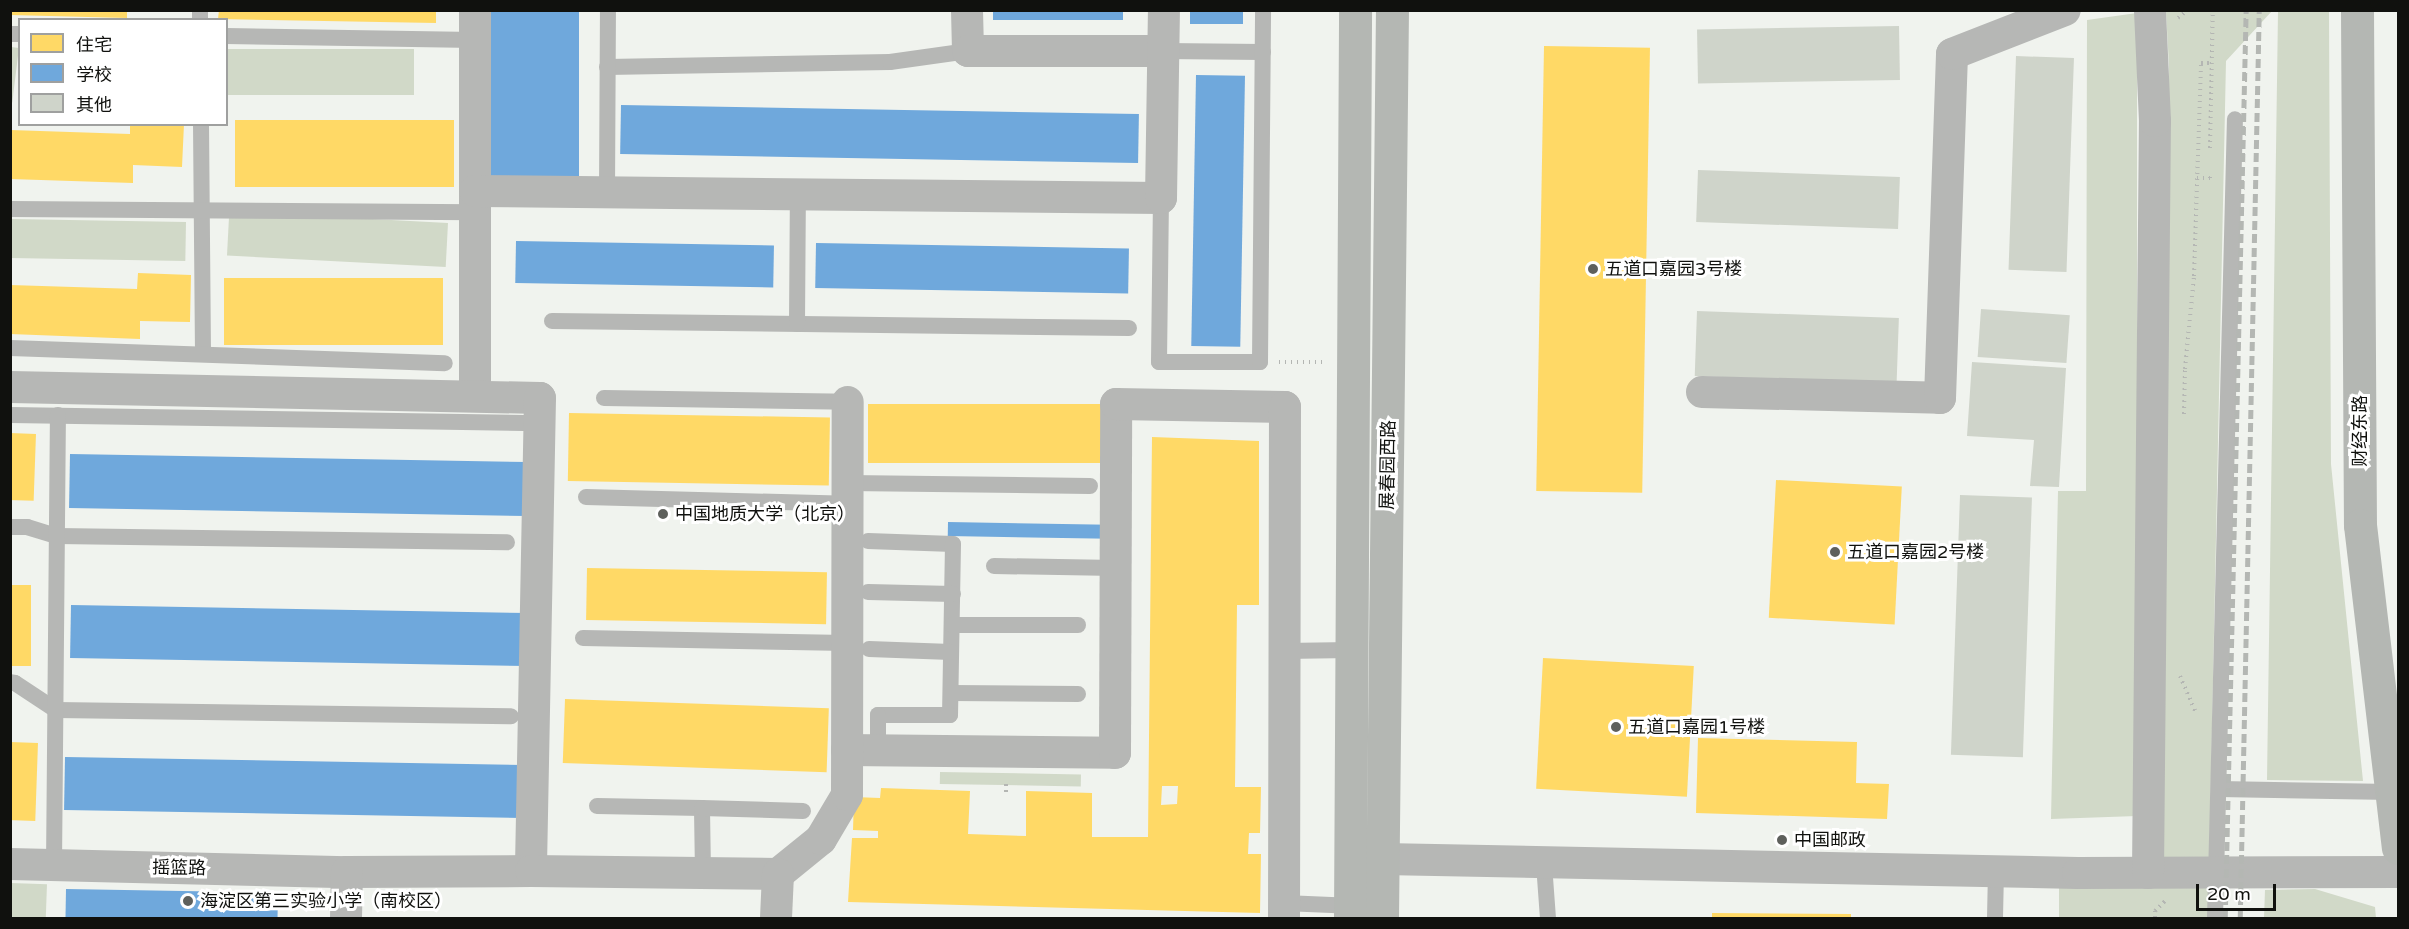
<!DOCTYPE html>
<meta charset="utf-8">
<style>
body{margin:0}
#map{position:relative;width:2409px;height:929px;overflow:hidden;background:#f0f3ee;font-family:"Varela Round","Noto Sans SC",sans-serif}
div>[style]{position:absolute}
.green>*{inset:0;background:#d1d9c8;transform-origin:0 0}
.homes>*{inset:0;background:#ffd966;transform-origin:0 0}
.schools>*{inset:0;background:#6fa8dc;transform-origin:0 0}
.building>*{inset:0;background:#cfd4ca;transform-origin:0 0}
.path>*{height:4px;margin-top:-2px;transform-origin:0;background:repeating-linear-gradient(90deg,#b4b6b3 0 1.5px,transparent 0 6px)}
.lane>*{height:16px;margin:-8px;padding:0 8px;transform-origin:8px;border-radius:8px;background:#b6b7b5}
.street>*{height:32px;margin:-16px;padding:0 16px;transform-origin:16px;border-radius:16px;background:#b6b7b5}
.secondary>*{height:33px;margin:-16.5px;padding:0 16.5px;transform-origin:16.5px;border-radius:16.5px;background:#b4b7b3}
.rail>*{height:4.5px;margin-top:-2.25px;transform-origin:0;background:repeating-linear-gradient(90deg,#b4b7b3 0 9px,transparent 0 13.5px)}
.dots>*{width:16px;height:16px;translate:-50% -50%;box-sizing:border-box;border:3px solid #fff;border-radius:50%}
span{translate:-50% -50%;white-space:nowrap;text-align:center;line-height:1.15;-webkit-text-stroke:6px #fff;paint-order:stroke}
.poi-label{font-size:18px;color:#10110e}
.left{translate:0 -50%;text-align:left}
.street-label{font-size:18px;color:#10110e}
.frame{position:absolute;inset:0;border:12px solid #10110e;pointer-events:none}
.legend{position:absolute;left:18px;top:18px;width:210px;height:108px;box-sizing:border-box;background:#fff;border:2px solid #9fa09f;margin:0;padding:8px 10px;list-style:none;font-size:18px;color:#10110e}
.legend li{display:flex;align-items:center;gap:12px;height:30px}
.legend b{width:30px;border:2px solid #9fa09f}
.scale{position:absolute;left:2196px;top:884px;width:80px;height:27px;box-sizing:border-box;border:3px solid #10110e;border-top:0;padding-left:8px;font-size:18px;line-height:21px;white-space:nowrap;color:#10110e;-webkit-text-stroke:4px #fff;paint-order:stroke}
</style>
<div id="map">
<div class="green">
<div style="clip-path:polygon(2166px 11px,2272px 11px,2226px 61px,2208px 918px,2059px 918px,2059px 886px,2156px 886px,2169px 66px)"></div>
<div style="clip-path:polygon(2278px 11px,2329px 11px,2331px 464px,2363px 781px,2267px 780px)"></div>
<div style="clip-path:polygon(2137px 13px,2137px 816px,2051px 819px,2058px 491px,2086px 491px,2087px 20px)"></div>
<div style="left:11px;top:47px;width:8px;height:55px;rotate:7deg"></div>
<div style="left:227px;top:49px;width:187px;height:46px"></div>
<div style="left:186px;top:222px;width:39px;height:175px;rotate:91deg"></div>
<div style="left:448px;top:223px;width:44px;height:219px;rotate:93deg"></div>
<div style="left:940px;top:772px;width:141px;height:12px;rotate:1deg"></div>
<div style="left:11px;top:883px;width:36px;height:35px;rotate:2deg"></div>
<div style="clip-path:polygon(2315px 889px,2375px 907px,2376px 918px,2264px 918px,2265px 890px)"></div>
</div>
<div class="homes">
<div style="clip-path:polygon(10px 10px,127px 10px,127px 18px,10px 15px)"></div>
<div style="clip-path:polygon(219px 10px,436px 10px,436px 23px,218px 19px)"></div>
<div style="left:1544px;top:46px;width:106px;height:445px;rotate:1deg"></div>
<div style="left:454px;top:120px;width:67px;height:219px;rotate:90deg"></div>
<div style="clip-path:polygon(130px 124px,184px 124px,182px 167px,133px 165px,133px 183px,10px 179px,10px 130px,130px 134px)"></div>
<div style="clip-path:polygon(138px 273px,191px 275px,190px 322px,140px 321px,140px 339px,10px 334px,10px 285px,137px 289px)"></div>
<div style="left:224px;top:278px;width:219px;height:67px"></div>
<div style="left:868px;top:404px;width:233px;height:59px"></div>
<div style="left:569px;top:413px;width:261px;height:68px;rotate:1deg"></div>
<div style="left:10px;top:433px;width:26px;height:67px;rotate:2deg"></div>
<div style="clip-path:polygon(evenodd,1152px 437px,1259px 441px,1259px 605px,1237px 605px,1235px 787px,1261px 787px,1260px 833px,1249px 833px,1248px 854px,1261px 854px,1260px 913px,848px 902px,852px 838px,878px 838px,878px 831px,853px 830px,854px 797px,880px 798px,881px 788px,970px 791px,968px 834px,1026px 836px,1026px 791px,1092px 793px,1092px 837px,1148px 837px,1152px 437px,1162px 786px,1178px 786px,1177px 804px,1161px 805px,1162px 786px)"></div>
<div style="left:1776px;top:480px;width:126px;height:138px;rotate:3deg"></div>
<div style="left:587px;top:568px;width:240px;height:52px;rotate:1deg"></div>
<div style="left:10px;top:585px;width:21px;height:81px"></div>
<div style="left:1543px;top:658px;width:151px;height:131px;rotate:3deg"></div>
<div style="left:565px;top:699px;width:264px;height:64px;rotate:2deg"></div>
<div style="clip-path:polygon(1698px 738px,1857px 742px,1856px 783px,1889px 784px,1887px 819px,1696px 813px)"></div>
<div style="left:10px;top:742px;width:28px;height:78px;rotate:2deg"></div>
<div style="clip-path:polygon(1712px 913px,1851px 914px,1851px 918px,1712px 918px)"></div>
</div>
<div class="schools">
<div style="left:490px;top:10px;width:89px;height:173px"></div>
<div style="left:993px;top:10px;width:130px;height:10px"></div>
<div style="left:1190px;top:10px;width:53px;height:14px"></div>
<div style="left:1196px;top:75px;width:49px;height:271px;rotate:1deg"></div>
<div style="left:621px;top:105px;width:518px;height:49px;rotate:1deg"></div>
<div style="left:516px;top:241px;width:258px;height:42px;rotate:1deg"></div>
<div style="left:816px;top:243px;width:313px;height:45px;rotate:1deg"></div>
<div style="left:70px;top:454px;width:457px;height:54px;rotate:1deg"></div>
<div style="left:948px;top:522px;width:161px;height:14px;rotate:1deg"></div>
<div style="left:71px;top:605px;width:457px;height:53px;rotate:1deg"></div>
<div style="left:65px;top:757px;width:457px;height:53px;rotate:1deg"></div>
<div style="left:66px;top:889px;width:212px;height:29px;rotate:1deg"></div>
</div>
<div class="building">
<div style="left:1899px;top:26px;width:54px;height:202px;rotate:89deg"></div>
<div style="left:2016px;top:56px;width:58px;height:214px;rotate:2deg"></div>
<div style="left:1698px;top:170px;width:202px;height:52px;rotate:2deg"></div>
<div style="left:1981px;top:309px;width:89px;height:48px;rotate:4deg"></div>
<div style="left:1697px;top:311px;width:202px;height:65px;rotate:2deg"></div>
<div style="clip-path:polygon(1972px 362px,2066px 368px,2059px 487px,2030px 486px,2034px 440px,1967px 436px)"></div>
<div style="left:1960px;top:495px;width:72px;height:260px;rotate:2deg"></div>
</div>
<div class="path">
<div style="left:2178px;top:18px;width:13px;rotate:-39deg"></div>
<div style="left:2210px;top:148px;width:138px;rotate:-88.8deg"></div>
<div style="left:2197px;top:178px;width:13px"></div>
<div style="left:2210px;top:178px;width:5px;rotate:-90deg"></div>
<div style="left:1279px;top:362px;width:47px"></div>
<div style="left:2184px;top:414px;width:45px;rotate:-88.7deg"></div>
<div style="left:2185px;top:369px;width:93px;rotate:-84.5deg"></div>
<div style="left:2194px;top:276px;width:213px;rotate:-88.1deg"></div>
<div style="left:2201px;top:63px;width:11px"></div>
<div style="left:2180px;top:676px;width:40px;rotate:66.6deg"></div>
<div style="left:1006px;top:792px;width:12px;rotate:-90deg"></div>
<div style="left:2155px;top:918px;width:7px;rotate:-90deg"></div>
<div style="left:2155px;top:911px;width:14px;rotate:-45deg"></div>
</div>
<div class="lane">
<div style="left:200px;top:10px;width:10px;rotate:90deg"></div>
<div style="left:10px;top:34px;width:10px"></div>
<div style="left:226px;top:36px;width:249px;rotate:0.9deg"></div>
<div style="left:1164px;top:51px;width:99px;rotate:0.6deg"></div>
<div style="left:607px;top:67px;width:283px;rotate:-1deg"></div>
<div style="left:890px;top:62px;width:79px;rotate:-8deg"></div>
<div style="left:201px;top:124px;width:230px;rotate:89.5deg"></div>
<div style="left:607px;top:193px;width:183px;rotate:-89.7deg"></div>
<div style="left:1161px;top:198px;width:164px;rotate:90.7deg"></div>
<div style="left:1159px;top:362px;width:101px"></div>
<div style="left:1260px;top:362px;width:352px;rotate:-89.5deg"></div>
<div style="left:10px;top:209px;width:466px;rotate:0.4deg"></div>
<div style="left:552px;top:321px;width:577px;rotate:0.7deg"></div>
<div style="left:797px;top:324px;width:130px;rotate:-89.6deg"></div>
<div style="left:10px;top:348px;width:435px;rotate:2deg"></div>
<div style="left:604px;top:398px;width:244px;rotate:0.9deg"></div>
<div style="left:10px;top:415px;width:514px;rotate:0.89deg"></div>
<div style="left:848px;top:483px;width:242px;rotate:0.7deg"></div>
<div style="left:586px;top:497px;width:261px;rotate:1.5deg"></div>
<div style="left:10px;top:527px;width:17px"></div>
<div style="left:27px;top:527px;width:31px;rotate:17deg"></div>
<div style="left:57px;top:536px;width:450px;rotate:0.8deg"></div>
<div style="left:868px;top:541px;width:85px;rotate:2deg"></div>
<div style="left:953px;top:544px;width:171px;rotate:91deg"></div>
<div style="left:950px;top:715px;width:72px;rotate:180deg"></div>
<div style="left:878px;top:715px;width:35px;rotate:90deg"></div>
<div style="left:994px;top:566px;width:122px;rotate:0.9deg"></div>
<div style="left:868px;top:592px;width:85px;rotate:1.3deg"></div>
<div style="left:952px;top:625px;width:126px"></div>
<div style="left:583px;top:638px;width:264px;rotate:1.1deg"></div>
<div style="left:869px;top:649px;width:82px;rotate:2.1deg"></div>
<div style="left:1284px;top:651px;width:67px;rotate:-0.9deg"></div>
<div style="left:10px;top:682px;width:5px;rotate:11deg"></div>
<div style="left:15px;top:683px;width:49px;rotate:33.4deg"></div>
<div style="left:56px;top:710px;width:455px;rotate:0.8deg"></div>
<div style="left:951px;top:693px;width:127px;rotate:0.5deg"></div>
<div style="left:2219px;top:789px;width:173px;rotate:1deg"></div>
<div style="left:597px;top:806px;width:105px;rotate:1.1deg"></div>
<div style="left:1544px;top:864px;width:54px;rotate:85.8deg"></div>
<div style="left:54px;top:866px;width:451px;rotate:-89.5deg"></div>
<div style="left:703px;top:873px;width:65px;rotate:-90.9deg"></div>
<div style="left:702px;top:808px;width:101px;rotate:1.7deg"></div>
<div style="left:1284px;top:903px;width:71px;rotate:2.4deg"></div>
<div style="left:1995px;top:918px;width:46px;rotate:-88.8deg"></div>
<div style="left:2215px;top:918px;width:799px;rotate:-88.57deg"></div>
</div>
<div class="street">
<div style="left:475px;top:10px;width:385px;rotate:90deg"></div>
<div style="left:967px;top:10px;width:41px;rotate:88.6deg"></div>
<div style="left:968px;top:51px;width:196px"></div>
<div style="left:475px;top:191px;width:686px;rotate:0.58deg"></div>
<div style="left:1161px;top:198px;width:188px;rotate:-89.1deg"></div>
<div style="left:10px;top:387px;width:530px;rotate:1.19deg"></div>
<div style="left:540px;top:398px;width:473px;rotate:91.1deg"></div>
<div style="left:1702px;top:392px;width:238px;rotate:1.4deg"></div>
<div style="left:1940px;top:398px;width:344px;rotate:-88deg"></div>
<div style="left:1952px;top:54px;width:121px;rotate:-21.3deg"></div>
<div style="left:847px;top:750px;width:268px;rotate:0.6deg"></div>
<div style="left:1115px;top:753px;width:349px;rotate:-89.8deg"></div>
<div style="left:1116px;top:404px;width:169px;rotate:1deg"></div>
<div style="left:1285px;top:407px;width:511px;rotate:90.11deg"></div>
<div style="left:1383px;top:859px;width:695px;rotate:1.15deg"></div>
<div style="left:2078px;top:873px;width:320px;rotate:-0.2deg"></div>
<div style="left:10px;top:864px;width:337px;rotate:1.4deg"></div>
<div style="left:347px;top:872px;width:184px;rotate:-0.3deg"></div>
<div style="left:531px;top:871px;width:247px;rotate:0.7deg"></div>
<div style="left:778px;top:874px;width:55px;rotate:-39.1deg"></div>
<div style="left:821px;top:839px;width:51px;rotate:-59.4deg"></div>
<div style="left:847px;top:795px;width:393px;rotate:-89.9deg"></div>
<div style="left:2148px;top:873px;width:752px;rotate:-89.47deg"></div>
<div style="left:2155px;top:121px;width:111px;rotate:-92.6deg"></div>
<div style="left:346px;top:918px;width:46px;rotate:-88.8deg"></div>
<div style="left:776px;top:918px;width:44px;rotate:-87.4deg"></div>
</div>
<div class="secondary">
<div style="left:2357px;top:10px;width:515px;rotate:89.67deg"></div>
<div style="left:2360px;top:525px;width:325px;rotate:83.3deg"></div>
<div style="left:1350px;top:918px;width:908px;rotate:-89.68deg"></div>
<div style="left:1382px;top:918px;width:908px;rotate:-89.37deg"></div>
</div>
<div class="rail">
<div style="left:2225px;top:918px;width:908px;rotate:-88.68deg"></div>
<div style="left:2240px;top:918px;width:908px;rotate:-88.8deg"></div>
</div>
<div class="dots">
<div style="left:1593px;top:269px;background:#5e605c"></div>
<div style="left:663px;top:514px;background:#5e605c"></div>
<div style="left:1835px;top:552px;background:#5e605c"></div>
<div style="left:1616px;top:727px;background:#5e605c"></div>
<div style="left:1782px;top:840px;background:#5e605c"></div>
<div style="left:188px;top:901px;background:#5e605c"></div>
</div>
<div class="poi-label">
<span class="left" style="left:1605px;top:269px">五道口嘉园3号楼</span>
<span class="left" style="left:675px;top:514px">中国地质大学（北京）</span>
<span class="left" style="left:1847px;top:552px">五道口嘉园2号楼</span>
<span class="left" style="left:1628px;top:727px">五道口嘉园1号楼</span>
<span class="left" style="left:1794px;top:840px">中国邮政</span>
<span class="left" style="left:200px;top:901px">海淀区第三实验小学（南校区）</span>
</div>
<div class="street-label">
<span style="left:2360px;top:431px;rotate:-90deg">财经东路</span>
<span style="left:1388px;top:465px;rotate:-89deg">展春园西路</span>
<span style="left:179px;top:868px;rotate:1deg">摇篮路</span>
</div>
<div class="frame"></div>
<ul class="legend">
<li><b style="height:16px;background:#ffd966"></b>住宅</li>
<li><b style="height:16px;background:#6fa8dc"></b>学校</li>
<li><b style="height:16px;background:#cfd4ca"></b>其他</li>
</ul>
<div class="scale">20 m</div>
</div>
